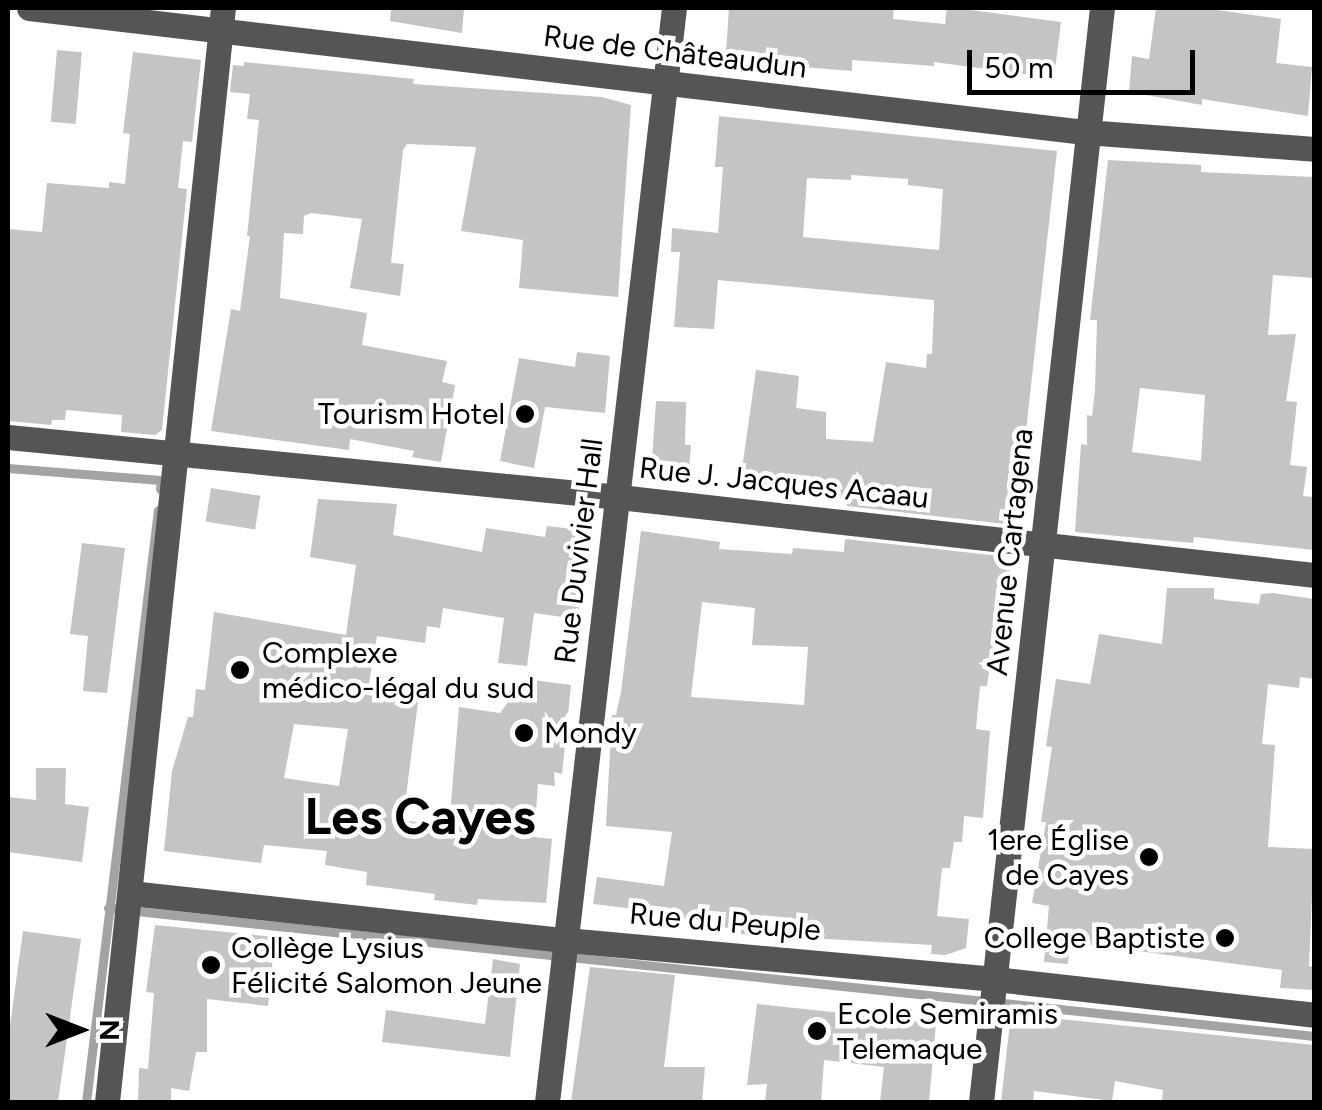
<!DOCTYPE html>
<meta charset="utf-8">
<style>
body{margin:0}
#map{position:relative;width:1322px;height:1110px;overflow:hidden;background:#fff;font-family:Figtree,sans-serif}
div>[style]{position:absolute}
.stream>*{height:9px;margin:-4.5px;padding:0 4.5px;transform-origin:4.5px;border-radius:4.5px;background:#a3a3a3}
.building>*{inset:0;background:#c4c4c4;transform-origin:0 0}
.minor>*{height:25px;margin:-12.5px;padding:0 12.5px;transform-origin:12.5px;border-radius:12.5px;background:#555}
.dots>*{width:28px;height:28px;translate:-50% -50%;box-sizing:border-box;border:5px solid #fff;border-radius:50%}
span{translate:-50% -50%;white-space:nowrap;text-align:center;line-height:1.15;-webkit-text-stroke:9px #fff;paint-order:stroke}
.street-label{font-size:30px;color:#000}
.poi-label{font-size:30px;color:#000}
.right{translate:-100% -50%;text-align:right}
.left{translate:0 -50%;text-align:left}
.town-label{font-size:50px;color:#000;font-weight:700}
.frame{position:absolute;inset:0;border:10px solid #000;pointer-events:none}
.north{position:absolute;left:30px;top:980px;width:100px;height:100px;-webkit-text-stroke:8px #fff;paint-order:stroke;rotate:90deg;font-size:28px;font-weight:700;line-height:40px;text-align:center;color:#000}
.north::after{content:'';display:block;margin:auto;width:35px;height:45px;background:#000;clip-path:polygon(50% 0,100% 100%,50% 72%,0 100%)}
.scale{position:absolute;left:967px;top:50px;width:228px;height:45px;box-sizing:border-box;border:5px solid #000;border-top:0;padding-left:12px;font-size:30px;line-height:35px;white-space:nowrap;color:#000;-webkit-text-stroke:8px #fff;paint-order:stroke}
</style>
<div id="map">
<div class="stream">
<div style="left:8px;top:468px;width:153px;rotate:4.5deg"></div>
<div style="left:161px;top:480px;width:9px;rotate:96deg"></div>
<div style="left:108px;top:908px;width:1213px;rotate:6.06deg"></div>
<div style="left:86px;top:1102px;width:596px;rotate:-83.07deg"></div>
</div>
<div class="building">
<div style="clip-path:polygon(391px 8px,464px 8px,462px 33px,390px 21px)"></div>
<div style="clip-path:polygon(729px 8px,894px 8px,893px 19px,945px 24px,947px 8px,954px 8px,1061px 22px,1054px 78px,934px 62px,934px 66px,852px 60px,852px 71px,791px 66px,792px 57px,726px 53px)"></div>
<div style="clip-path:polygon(1156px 8px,1203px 8px,1281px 19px,1276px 63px,1312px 67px,1308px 116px,1202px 99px,1202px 105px,1129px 92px,1132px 56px,1149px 59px)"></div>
<div style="left:57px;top:50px;width:25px;height:72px;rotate:5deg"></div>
<div style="clip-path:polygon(133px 52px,201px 60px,192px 142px,183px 141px,178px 188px,187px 189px,162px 430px,155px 435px,121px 432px,122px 415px,66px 410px,65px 420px,52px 420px,51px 425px,8px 421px,8px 229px,42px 232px,47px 183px,109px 188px,109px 182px,125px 184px,130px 134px,123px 133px)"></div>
<div style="clip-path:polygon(244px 62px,414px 79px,413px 84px,602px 97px,631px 105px,618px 297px,519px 288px,523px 240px,461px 231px,476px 147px,407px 144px,403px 150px,391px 263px,404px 264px,400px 296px,350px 288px,362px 219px,311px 213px,304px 216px,303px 234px,284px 233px,280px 298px,367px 313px,362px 345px,447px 361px,442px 382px,455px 385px,441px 462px,412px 457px,414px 451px,350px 439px,349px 450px,211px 431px,231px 309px,240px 311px,250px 236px,247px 236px,259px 120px,247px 119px,250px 94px,230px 92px,233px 65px,244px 66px)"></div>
<div style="clip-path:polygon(evenodd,719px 116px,1057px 151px,1022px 467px,1010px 466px,1005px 524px,847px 506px,847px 500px,775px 483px,774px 487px,740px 483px,756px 370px,799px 376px,796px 408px,826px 412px,826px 439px,873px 442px,886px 362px,926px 368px,927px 354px,932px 354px,934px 307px,934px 300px,718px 280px,714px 329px,674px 327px,680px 252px,671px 252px,672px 228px,718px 233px,723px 167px,715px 167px,719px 116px,851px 175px,908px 179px,908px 185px,943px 189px,939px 250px,803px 237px,807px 178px,851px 180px,851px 175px)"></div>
<div style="clip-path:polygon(evenodd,1108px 160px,1201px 165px,1201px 172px,1314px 177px,1314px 278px,1273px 275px,1268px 335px,1296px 334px,1286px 401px,1297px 402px,1290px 465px,1307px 467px,1303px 496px,1314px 497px,1314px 550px,1194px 537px,1193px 543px,1075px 532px,1081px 444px,1087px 445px,1087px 415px,1092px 416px,1095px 390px,1097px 320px,1090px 320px,1108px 160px,1140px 388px,1205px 395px,1201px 461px,1132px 452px,1140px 388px)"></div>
<div style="clip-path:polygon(577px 352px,610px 356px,605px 413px,545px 407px,534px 468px,500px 461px,519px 358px,575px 367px)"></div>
<div style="clip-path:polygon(656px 401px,686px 402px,685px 445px,691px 445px,688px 480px,651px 476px)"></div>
<div style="left:211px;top:488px;width:50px;height:34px;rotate:9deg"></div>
<div style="clip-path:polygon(evenodd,318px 499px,397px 504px,393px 535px,482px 552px,486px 528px,545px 537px,547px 526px,591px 531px,577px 619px,534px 613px,527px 666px,498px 663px,504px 618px,443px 608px,440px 628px,427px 626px,425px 643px,377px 636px,367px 695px,418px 702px,403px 820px,449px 827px,459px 707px,500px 713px,525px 679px,571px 685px,562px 774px,554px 772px,555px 786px,538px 784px,534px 837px,552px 839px,546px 903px,478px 899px,477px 905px,434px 900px,435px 894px,366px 885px,367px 872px,325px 865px,327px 851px,264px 845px,261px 863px,164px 851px,172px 771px,188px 717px,193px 717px,196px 689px,205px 690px,214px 612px,346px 635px,356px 565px,310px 557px,318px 499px,294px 724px,348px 729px,339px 786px,284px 778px,294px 724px)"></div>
<div style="clip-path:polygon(evenodd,641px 531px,720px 542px,719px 549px,792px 554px,793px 548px,844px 552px,845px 539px,1000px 556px,1011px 573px,1007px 612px,998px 611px,987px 686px,980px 686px,976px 729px,990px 731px,983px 818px,964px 816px,962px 842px,954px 842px,950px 868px,942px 868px,937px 916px,969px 919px,966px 948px,946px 955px,931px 954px,932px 945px,741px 934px,741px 930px,659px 917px,660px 912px,593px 904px,597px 877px,664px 886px,672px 832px,606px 826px,612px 715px,616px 715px,621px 692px,641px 531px,702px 602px,755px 608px,752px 645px,808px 647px,804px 705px,691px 697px,702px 602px)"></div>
<div style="clip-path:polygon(82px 543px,125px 548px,107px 693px,83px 691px,88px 636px,70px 634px)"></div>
<div style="clip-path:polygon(1167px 588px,1214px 588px,1214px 599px,1259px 604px,1261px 594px,1273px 593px,1314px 599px,1314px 679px,1300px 677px,1299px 688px,1268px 684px,1262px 744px,1275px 745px,1268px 847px,1314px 849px,1309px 966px,1314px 967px,1314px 990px,1280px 988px,1282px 970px,1070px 942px,1068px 964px,1044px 962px,1049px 906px,1032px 903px,1046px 822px,1041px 822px,1052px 747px,1046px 746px,1056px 679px,1090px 684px,1099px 634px,1162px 644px)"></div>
<div style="clip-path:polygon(36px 768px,66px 768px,65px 804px,89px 807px,82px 862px,8px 852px,8px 797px,36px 800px)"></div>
<div style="clip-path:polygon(155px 925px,275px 937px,268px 1006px,207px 999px,207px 1052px,196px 1052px,189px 1091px,171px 1088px,171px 1102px,138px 1102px,139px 1068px,148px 1069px,154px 993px,146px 992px)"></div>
<div style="clip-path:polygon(23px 931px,81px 939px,58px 1102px,8px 1102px,8px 1040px)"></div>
<div style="clip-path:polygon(493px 959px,520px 964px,510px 1057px,382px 1042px,386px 1010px,485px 1024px)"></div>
<div style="clip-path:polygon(590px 967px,675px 975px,664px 1067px,705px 1067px,702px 1102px,571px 1102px)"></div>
<div style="clip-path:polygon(757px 1004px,936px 1023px,929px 1102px,880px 1102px,884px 1067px,824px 1060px,821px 1102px,765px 1102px,767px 1084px,747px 1085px)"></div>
<div style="clip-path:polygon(1011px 1014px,1314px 1045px,1314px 1102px,1162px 1102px,1163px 1090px,1115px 1081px,1112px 1101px,1034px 1091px,1033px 1102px,1001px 1102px)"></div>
</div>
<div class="minor">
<div style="left:29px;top:8px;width:1063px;rotate:6.7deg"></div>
<div style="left:1085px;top:132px;width:230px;rotate:4.2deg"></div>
<div style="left:8px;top:437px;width:614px;rotate:5.61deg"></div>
<div style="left:619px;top:497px;width:699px;rotate:6.4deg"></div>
<div style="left:130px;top:893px;width:439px;rotate:6.2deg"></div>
<div style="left:566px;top:940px;width:431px;rotate:5.2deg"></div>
<div style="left:995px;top:979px;width:321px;rotate:6.4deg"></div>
<div style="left:107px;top:1102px;width:1100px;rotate:-83.95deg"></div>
<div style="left:547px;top:1102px;width:1101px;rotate:-83.38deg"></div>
<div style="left:981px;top:1102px;width:1101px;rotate:-83.69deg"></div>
</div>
<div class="dots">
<div style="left:525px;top:414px;background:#000"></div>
<div style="left:240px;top:670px;background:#000"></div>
<div style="left:524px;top:733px;background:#000"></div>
<div style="left:1149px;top:857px;background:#000"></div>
<div style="left:1225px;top:938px;background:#000"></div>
<div style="left:211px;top:965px;background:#000"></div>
<div style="left:817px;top:1031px;background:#000"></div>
</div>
<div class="street-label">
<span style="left:675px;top:52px;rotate:7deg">Rue de Châteaudun</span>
<span style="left:784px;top:483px;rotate:6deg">Rue J. Jacques Acaau</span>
<span style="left:579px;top:551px;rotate:-83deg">Rue Duvivier Hall</span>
<span style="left:1010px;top:552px;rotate:-84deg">Avenue Cartagena</span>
<span style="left:725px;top:922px;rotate:5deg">Rue du Peuple</span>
</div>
<div class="poi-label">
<span class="right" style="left:505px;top:414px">Tourism Hotel</span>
<span class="left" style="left:262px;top:670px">Complexe<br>médico-légal du sud</span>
<span class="left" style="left:544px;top:733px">Mondy</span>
<span class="right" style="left:1129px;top:857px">1ere Église<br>de Cayes</span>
<span class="right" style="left:1205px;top:938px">College Baptiste</span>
<span class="left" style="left:231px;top:965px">Collège Lysius<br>Félicité Salomon Jeune</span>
<span class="left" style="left:837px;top:1031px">Ecole Semiramis<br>Telemaque</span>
</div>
<div class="town-label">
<span style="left:420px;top:817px">Les Cayes</span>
</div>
<div class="frame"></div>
<div class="north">N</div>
<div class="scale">50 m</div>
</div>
